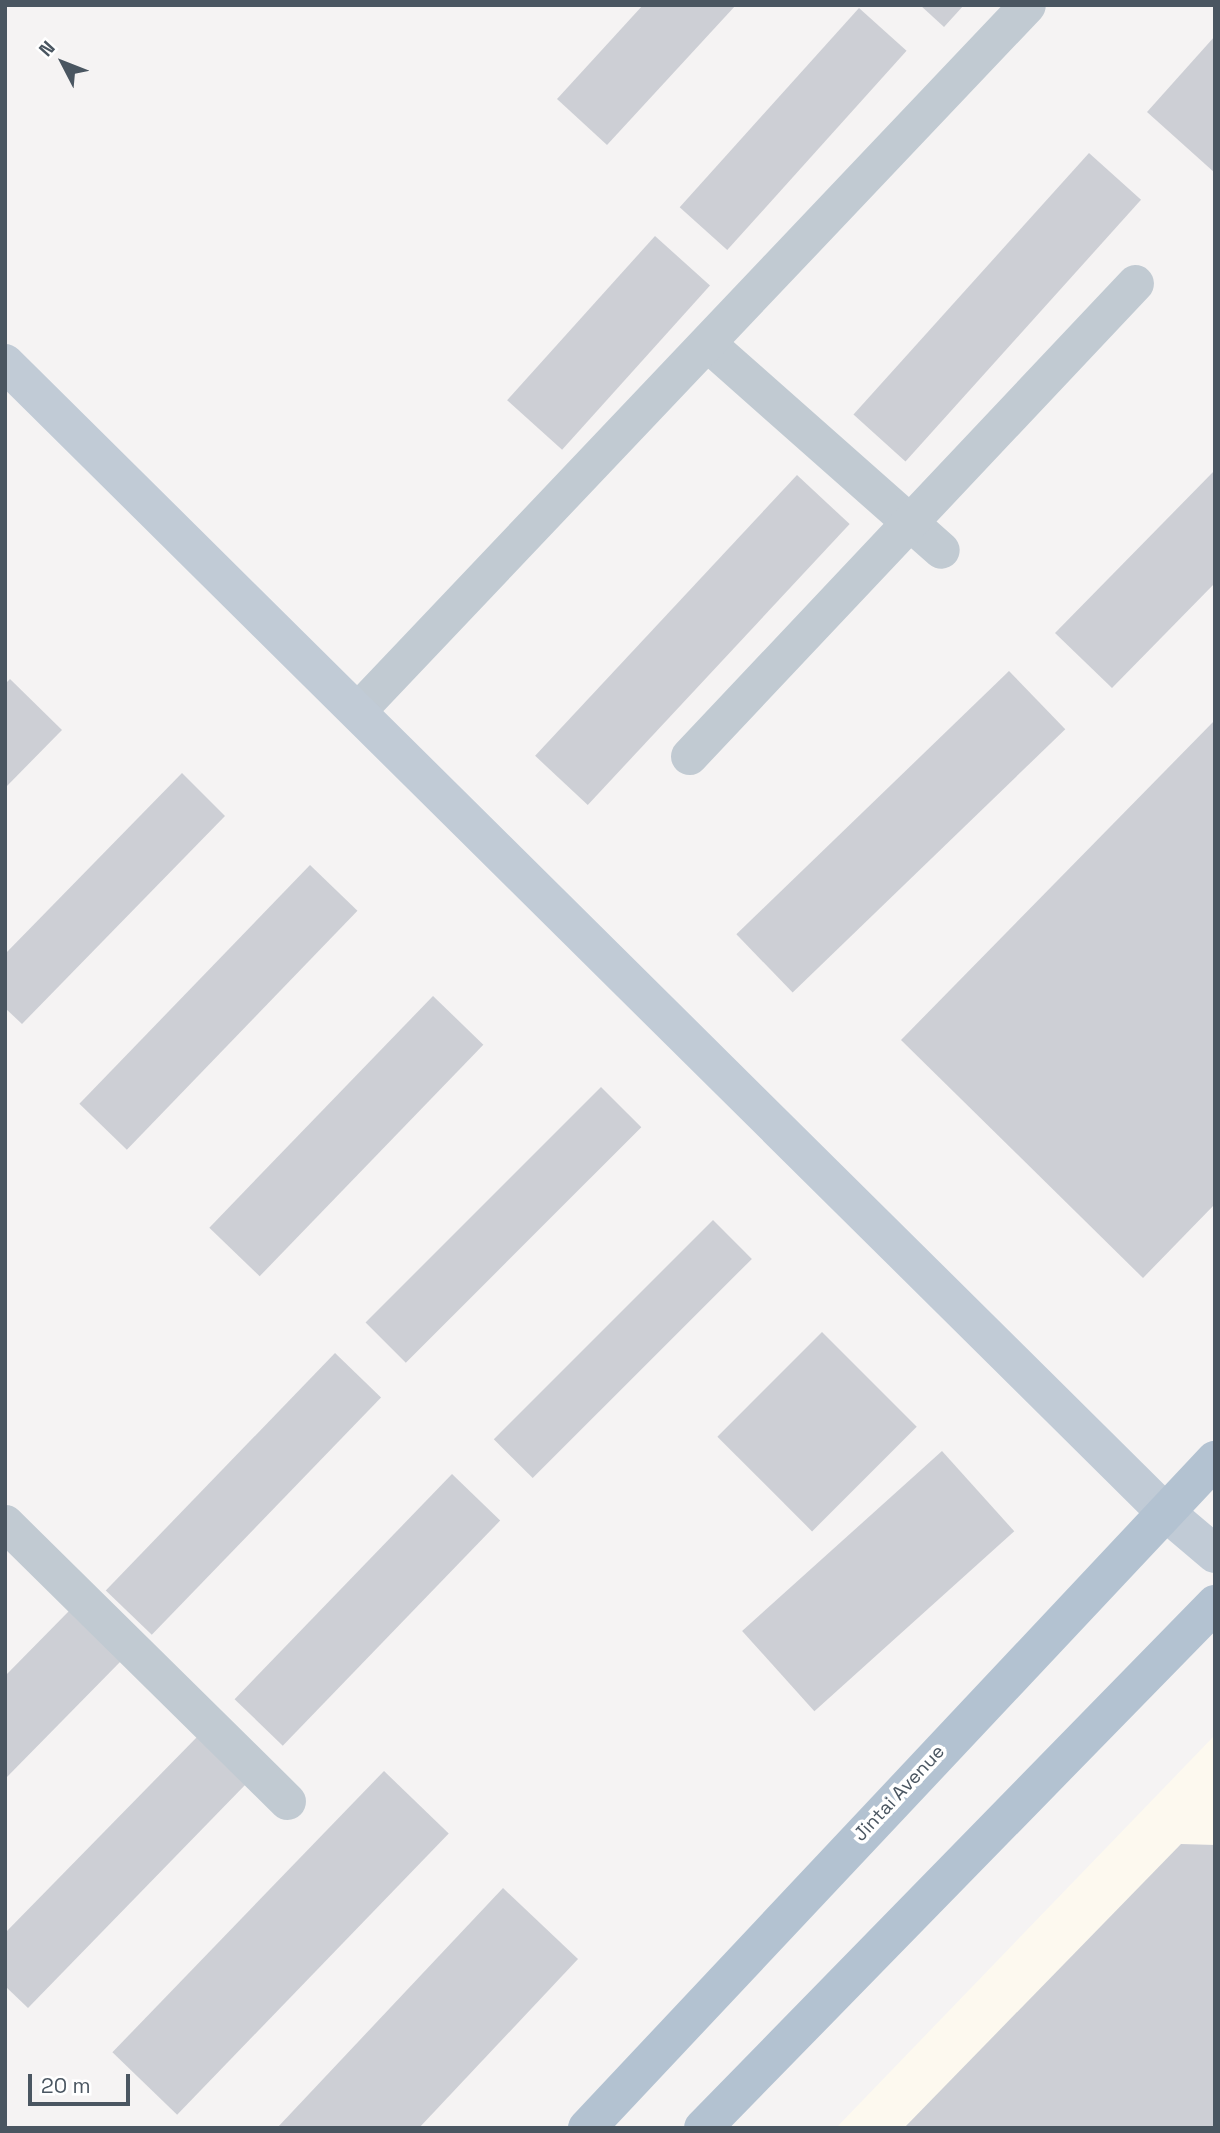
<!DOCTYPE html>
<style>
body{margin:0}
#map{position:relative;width:1220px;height:2133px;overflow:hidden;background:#f5f3f3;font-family:"Space Grotesk",sans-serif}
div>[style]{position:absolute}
.commercial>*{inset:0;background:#fdf9ef}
.building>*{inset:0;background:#cdcfd5;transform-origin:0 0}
.street>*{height:37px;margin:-18.5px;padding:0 18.5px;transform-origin:18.5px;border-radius:18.5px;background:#c1cad2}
.secondary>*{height:38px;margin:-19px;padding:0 19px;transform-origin:19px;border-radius:19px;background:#c1cbd6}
.primary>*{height:38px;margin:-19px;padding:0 19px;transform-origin:19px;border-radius:19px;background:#b3c2d1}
span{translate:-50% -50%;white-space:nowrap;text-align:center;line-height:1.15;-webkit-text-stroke:7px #fff;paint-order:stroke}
.street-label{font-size:19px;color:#4a5661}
.frame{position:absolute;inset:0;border:7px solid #4a5661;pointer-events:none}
.north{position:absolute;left:28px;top:28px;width:70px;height:70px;-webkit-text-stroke:5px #fff;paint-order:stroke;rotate:312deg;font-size:19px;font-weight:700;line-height:28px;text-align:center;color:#4a5661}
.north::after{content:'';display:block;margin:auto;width:24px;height:32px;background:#4a5661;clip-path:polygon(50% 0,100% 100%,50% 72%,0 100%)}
.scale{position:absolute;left:28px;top:2074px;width:102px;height:32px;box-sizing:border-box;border:4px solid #4a5661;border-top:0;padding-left:9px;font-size:21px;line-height:24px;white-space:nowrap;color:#4a5661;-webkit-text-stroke:5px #fff;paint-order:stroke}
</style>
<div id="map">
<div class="commercial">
<div style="clip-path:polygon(1215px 1735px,1215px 2128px,836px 2128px)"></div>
</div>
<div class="building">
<div style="clip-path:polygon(643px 5px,736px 5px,607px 145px,557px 99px)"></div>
<div style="clip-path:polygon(920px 5px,964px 5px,944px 27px)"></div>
<div style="left:859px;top:8px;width:64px;height:268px;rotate:42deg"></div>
<div style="clip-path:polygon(1215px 36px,1215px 173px,1147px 112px)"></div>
<div style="left:1089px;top:153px;width:70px;height:352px;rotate:42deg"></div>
<div style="left:655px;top:236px;width:74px;height:221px;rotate:42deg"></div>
<div style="clip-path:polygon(1215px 470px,1215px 583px,1112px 688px,1055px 633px)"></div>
<div style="left:797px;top:475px;width:72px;height:384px;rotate:43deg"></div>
<div style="left:1009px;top:671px;width:81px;height:379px;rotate:46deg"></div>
<div style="clip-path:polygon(10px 679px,62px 730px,5px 788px,5px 684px)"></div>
<div style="clip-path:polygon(1215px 720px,1215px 1204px,1143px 1278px,901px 1040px)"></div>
<div style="clip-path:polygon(182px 773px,225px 816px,22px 1024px,5px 1008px,5px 954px)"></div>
<div style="left:310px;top:865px;width:66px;height:332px;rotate:44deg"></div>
<div style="left:433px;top:996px;width:70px;height:322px;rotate:44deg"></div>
<div style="left:601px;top:1087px;width:57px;height:333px;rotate:45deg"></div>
<div style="left:713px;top:1220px;width:55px;height:310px;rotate:45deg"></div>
<div style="left:822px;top:1332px;width:134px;height:148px;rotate:45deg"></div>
<div style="left:335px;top:1353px;width:64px;height:330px;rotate:44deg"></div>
<div style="left:942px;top:1451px;width:108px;height:269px;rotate:48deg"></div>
<div style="left:452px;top:1474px;width:67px;height:313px;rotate:44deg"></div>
<div style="clip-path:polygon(69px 1611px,121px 1661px,5px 1779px,5px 1676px)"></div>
<div style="clip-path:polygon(197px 1737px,246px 1784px,28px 2008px,5px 1986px,5px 1933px)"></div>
<div style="left:384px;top:1771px;width:90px;height:391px;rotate:44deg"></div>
<div style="clip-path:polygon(1181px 1844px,1215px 1845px,1215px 2128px,904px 2128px)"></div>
<div style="clip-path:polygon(503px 1888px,578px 1959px,419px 2128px,277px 2128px)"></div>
</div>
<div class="street">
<div style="left:707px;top:343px;width:312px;rotate:41.5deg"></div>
<div style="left:357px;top:711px;width:973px;rotate:-46.5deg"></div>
<div style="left:689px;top:756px;width:650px;rotate:-46.68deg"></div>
<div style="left:5px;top:1523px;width:396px;rotate:44.6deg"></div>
</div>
<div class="secondary">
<div style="left:5px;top:363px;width:1630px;rotate:44.73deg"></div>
<div style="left:1163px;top:1510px;width:68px;rotate:40.2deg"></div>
</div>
<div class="primary">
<div style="left:587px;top:2128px;width:917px;rotate:-46.77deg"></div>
<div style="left:703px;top:2128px;width:733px;rotate:-45.66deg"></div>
</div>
<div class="street-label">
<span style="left:899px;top:1793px;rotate:-47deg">Jintai Avenue</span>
</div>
<div class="frame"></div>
<div class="north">N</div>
<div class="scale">20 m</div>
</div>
